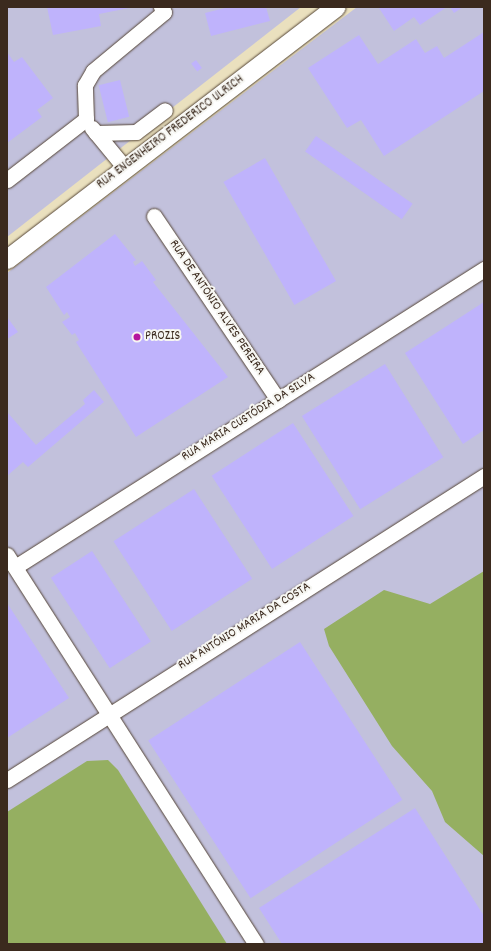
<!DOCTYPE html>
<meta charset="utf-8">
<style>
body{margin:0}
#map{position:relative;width:491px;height:951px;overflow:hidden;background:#eae0be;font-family:Dekko,sans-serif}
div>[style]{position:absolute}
.industrial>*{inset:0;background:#c2c1dc}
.forest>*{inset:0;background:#95af61}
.building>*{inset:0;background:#bfb3fc;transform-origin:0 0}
.roads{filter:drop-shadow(0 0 1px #554536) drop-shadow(0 0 1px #554536)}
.minor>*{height:15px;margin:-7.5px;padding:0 7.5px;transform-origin:7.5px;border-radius:7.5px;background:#fff}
.major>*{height:19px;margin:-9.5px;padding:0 9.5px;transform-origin:9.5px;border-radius:9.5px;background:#fff}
.dots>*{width:11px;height:11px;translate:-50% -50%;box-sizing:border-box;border:2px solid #f6f6f2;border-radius:50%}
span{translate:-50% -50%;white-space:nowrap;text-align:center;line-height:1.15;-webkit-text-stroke:4px #f6f6f2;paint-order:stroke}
.street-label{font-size:13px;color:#3b2a1e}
.poi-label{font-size:13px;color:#3b2a1e}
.left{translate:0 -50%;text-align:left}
.frame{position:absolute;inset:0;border:8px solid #3b2a1e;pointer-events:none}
</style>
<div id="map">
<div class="industrial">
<div style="clip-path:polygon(7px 7px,301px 7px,7px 237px)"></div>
<div style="clip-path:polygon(357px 7px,484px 7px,484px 944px,7px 944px,7px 273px)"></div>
</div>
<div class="forest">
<div style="clip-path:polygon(484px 571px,484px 856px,445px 822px,432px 791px,392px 746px,329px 646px,324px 629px,384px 590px,430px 604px)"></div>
<div style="clip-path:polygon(108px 760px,118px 770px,227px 944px,7px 944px,7px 812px,87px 761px)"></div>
</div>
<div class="building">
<div style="clip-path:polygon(47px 7px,129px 7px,129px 8px,99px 14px,101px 26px,53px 35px)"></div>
<div style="clip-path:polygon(229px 7px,266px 7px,270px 21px,211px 36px,205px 13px)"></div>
<div style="clip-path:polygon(447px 7px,420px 25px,414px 17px,394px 31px,379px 8px)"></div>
<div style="clip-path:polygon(450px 7px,463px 7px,454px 13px)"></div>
<div style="clip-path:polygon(484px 32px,484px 91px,384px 156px,361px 120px,347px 128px,308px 68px,359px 35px,378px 64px,416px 39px,425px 53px,437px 46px,444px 58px)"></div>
<div style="clip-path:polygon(7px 52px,14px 62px,22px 57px,53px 98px,37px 110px,42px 117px,7px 143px)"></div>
<div style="left:196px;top:60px;width:10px;height:6px;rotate:53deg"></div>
<div style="left:120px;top:80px;width:38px;height:22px;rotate:76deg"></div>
<div style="left:316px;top:136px;width:118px;height:19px;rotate:35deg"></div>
<div style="left:265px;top:158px;width:142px;height:48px;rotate:60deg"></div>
<div style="clip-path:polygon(115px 234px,136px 260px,133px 262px,135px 266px,142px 261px,156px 280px,153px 282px,228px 377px,136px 437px,76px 342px,79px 340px,75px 333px,72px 335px,62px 322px,70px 317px,67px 312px,64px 315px,46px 287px)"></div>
<div style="clip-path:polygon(484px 302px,484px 430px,463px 444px,405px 353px)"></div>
<div style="clip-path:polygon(7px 317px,18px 332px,7px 339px)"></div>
<div style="left:385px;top:364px;width:110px;height:98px;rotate:58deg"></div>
<div style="clip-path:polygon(94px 390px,104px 402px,28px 467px,23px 462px,7px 476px,7px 412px,36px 445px,85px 404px,83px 400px)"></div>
<div style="left:293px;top:423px;width:111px;height:97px;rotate:57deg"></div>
<div style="left:194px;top:489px;width:107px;height:96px;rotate:57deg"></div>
<div style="left:92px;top:551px;width:108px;height:49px;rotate:57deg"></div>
<div style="clip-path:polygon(7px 603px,69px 698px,7px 738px)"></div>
<div style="left:300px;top:642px;width:188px;height:181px;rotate:57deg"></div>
<div style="clip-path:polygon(415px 808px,484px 916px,484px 944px,282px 944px,259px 908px)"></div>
</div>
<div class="roads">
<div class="minor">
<div style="left:92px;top:128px;width:52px;rotate:50.5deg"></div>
<div style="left:96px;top:133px;width:40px;rotate:-1.4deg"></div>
<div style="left:136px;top:132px;width:36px;rotate:-37deg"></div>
<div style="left:7px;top:180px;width:100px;rotate:-37.7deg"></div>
<div style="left:86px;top:119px;width:34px;rotate:-92deg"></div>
<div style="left:85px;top:85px;width:16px;rotate:-60deg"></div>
<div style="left:93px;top:71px;width:92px;rotate:-39.7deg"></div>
<div style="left:164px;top:12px;width:6px;rotate:-121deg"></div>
<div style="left:154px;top:216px;width:222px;rotate:56deg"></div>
<div style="left:7px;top:555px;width:462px;rotate:57.4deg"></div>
<div style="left:15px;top:567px;width:556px;rotate:-32.43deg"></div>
<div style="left:7px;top:780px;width:566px;rotate:-32.51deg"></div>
</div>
<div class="major">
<div style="left:7px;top:259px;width:414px;rotate:-37.5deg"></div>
</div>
</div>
<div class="dots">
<div style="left:137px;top:337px;background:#b5179e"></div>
</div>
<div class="street-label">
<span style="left:171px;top:133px;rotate:-37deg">RUA ENGENHEIRO FREDERICO ULRICH</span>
<span style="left:216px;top:308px;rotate:56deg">RUA DE ANTÓNIO ALVES PEREIRA</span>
<span style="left:249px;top:418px;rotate:-32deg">RUA MARIA CUSTÓDIA DA SILVA</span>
<span style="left:245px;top:627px;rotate:-32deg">RUA ANTÓNIO MARIA DA COSTA</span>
</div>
<div class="poi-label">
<span class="left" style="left:145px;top:337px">PROZIS</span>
</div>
<div class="frame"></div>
</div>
